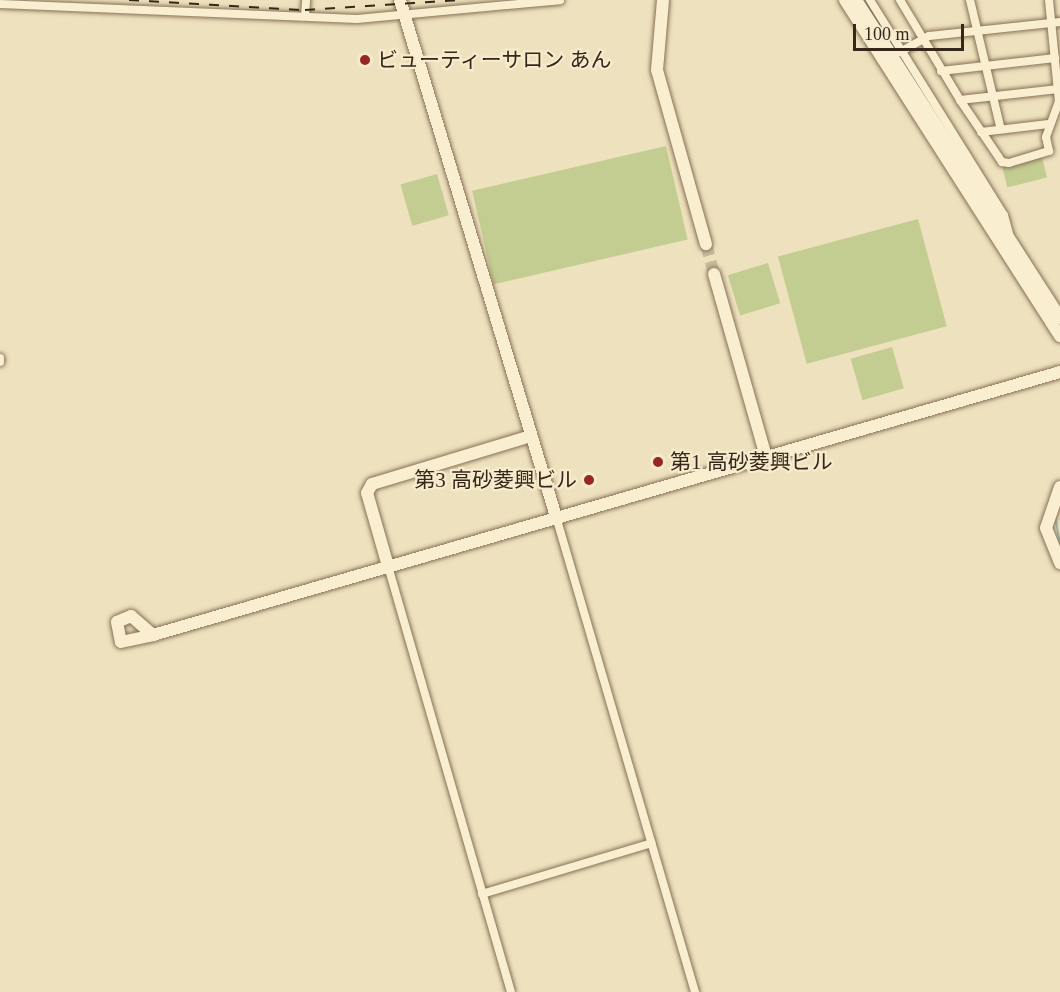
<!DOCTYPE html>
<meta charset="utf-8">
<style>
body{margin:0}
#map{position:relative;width:1060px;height:992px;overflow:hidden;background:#eee1bd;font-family:"Times New Roman","Noto Sans JP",serif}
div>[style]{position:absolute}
.green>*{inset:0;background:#c3cc91;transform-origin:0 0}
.stream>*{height:2px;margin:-1px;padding:0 1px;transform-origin:1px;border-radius:1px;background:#a1bfb7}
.secondary-tunnel>*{height:12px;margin-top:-6px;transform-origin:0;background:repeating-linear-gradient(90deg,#c9bc9d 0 12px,transparent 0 18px)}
.roads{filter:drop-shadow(0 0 2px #867156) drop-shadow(0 0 2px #867156)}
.street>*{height:8px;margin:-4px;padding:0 4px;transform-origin:4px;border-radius:4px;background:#f9eed0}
.secondary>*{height:12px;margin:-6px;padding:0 6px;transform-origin:6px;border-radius:6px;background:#f9eed0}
.rail>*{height:2px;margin-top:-1px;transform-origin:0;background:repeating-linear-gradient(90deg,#35281b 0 10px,transparent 0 20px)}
.dots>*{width:16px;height:16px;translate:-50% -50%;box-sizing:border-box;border:3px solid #f6ebcc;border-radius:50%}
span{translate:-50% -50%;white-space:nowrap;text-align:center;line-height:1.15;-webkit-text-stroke:4.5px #f6ebcc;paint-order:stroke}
.poi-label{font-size:21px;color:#35281b}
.left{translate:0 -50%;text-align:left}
.right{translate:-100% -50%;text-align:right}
.scale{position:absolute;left:853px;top:24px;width:111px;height:27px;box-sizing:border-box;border:3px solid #35281b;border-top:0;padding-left:8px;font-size:18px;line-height:21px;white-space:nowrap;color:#35281b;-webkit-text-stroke:4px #f6ebcc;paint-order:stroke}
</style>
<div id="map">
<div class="green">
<div style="left:666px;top:146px;width:96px;height:199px;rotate:77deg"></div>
<div style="left:1042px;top:157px;width:21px;height:41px;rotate:76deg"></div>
<div style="left:437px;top:174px;width:43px;height:38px;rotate:74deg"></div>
<div style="left:918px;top:219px;width:111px;height:145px;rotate:75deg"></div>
<div style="left:768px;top:263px;width:42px;height:42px;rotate:73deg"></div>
<div style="left:892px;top:347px;width:43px;height:43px;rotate:74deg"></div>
</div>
<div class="stream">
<div style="left:1055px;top:516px;width:27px;rotate:80deg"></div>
</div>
<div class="secondary-tunnel">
<div style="left:706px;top:244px;width:31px;rotate:75deg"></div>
</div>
<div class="roads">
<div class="street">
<div style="left:870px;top:0;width:253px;rotate:58.1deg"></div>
<div style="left:1004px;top:215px;width:20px;rotate:75deg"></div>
<div style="left:900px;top:0;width:117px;rotate:59deg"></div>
<div style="left:960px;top:100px;width:75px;rotate:55.9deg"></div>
<div style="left:1002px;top:162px;width:7px;rotate:8deg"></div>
<div style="left:1009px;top:163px;width:42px;rotate:-16.7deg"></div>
<div style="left:1049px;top:151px;width:14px;rotate:-102deg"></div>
<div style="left:1046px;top:137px;width:37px;rotate:-70deg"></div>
<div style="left:1059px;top:102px;width:102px;rotate:-95.6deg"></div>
<div style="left:970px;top:0;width:130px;rotate:76.6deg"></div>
<div style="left:0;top:4px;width:357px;rotate:2.4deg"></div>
<div style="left:357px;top:19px;width:204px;rotate:-5.3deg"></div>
<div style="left:305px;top:16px;width:16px;rotate:-86deg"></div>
<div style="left:900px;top:52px;width:33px;rotate:-29deg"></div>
<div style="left:929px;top:36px;width:132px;rotate:-6.1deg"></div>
<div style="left:941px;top:71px;width:115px;rotate:-6.5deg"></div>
<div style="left:960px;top:100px;width:99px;rotate:-6.4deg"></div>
<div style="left:981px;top:132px;width:68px;rotate:-6.7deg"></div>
<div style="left:0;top:358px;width:4px;rotate:90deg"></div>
<div style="left:557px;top:520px;width:492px;rotate:73.7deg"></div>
<div style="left:388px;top:566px;width:443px;rotate:73.9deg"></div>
<div style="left:482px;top:894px;width:177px;rotate:-16.7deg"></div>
</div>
<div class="secondary">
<div style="left:400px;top:0;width:543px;rotate:73.2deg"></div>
<div style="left:663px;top:0;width:70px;rotate:94.9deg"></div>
<div style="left:657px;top:70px;width:181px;rotate:74.3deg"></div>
<div style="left:845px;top:0;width:399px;rotate:57.4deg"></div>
<div style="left:856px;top:0;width:378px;rotate:57.3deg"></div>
<div style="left:714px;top:274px;width:189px;rotate:74.1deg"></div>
<div style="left:1060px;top:487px;width:43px;rotate:108.9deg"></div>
<div style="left:1046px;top:528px;width:38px;rotate:68deg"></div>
<div style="left:388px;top:566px;width:76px;rotate:-106deg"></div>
<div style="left:367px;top:493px;width:10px;rotate:-61deg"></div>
<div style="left:372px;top:484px;width:166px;rotate:-16.8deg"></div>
<div style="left:153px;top:635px;width:29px;rotate:-139deg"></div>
<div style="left:131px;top:616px;width:15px;rotate:157deg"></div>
<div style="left:117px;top:622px;width:20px;rotate:79deg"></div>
<div style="left:121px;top:642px;width:33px;rotate:-12deg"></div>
<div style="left:153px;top:635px;width:944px;rotate:-16.17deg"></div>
</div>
</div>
<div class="rail">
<div style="left:129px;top:0;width:176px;rotate:3.3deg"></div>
<div style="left:305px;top:10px;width:156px;rotate:-3.7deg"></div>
</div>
<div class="dots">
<div style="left:365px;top:60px;background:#962725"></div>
<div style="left:658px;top:462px;background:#962725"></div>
<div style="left:589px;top:480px;background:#962725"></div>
</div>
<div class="poi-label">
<span class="left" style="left:377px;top:60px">ビューティーサロン あん</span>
<span class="left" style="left:670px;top:462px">第1 高砂菱興ビル</span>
<span class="right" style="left:577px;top:480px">第3 高砂菱興ビル</span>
</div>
<div class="scale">100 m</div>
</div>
